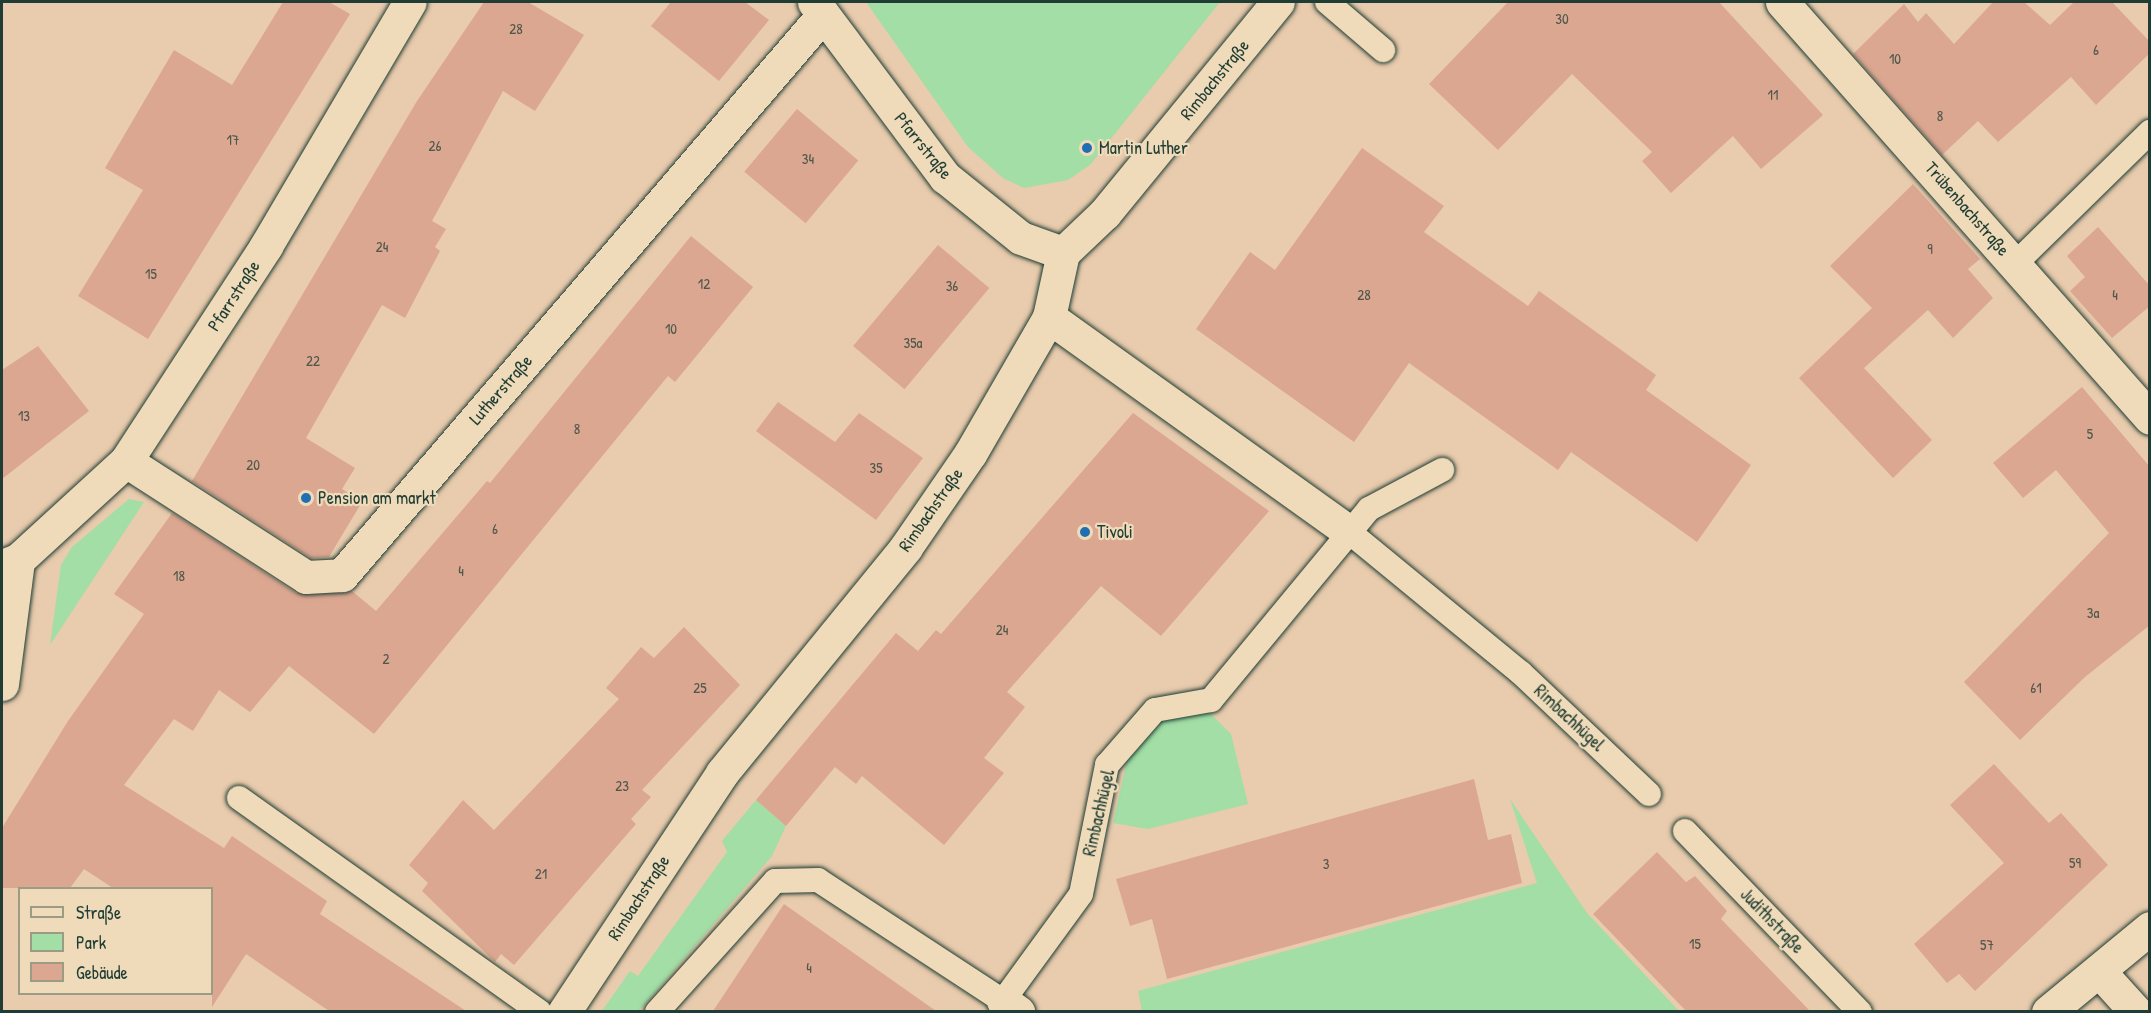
<!DOCTYPE html>
<meta charset="utf-8">
<style>
body{margin:0}
#map{position:relative;width:2151px;height:1013px;overflow:hidden;background:#e9cbad;font-family:"Patrick Hand",sans-serif}
div>[style]{position:absolute}
.green>*{inset:0;background:#a2dea5}
.building>*{inset:0;background:#dca791;transform-origin:0 0}
.roads{filter:drop-shadow(0 0 2px #1f3d34) drop-shadow(0 0 2px #1f3d34)}
.service>*{height:24px;margin:-12px;padding:0 12px;transform-origin:12px;border-radius:12px;background:#efdbb9}
.minor>*{height:33px;margin:-16.5px;padding:0 16.5px;transform-origin:16.5px;border-radius:16.5px;background:#efdbb9}
.dots>*{width:16px;height:16px;translate:-50% -50%;box-sizing:border-box;border:3px solid #efdbb9;border-radius:50%}
span{translate:-50% -50%;white-space:nowrap;text-align:center;line-height:1.15;-webkit-text-stroke:4.5px #efdbb9;paint-order:stroke}
.number-label{font-size:15px;color:#4e584b}
.number-label span{-webkit-text-stroke-width:0}
.street-label{font-size:18px;color:#1f3d34}
.poi-label{font-size:18px;color:#1f3d34}
.left{translate:0 -50%;text-align:left}
.frame{position:absolute;inset:0;border:3px solid #1f3d34;pointer-events:none}
.legend{position:absolute;left:18px;top:887px;width:195px;height:108px;box-sizing:border-box;background:#efdbb9;border:2px solid #9c9c84;margin:0;padding:8px 10px;list-style:none;font-size:18px;color:#1f3d34}
.legend li{display:flex;align-items:center;gap:12px;height:30px}
.legend b{width:30px;border:2px solid #9c9c84}
</style>
<div id="map">
<div class="green">
<div style="clip-path:polygon(866px 2px,1220px 2px,1090px 165px,1068px 180px,1024px 188px,1003px 178px,968px 147px)"></div>
<div style="clip-path:polygon(129px 499px,144px 502px,50px 645px,61px 565px,72px 547px)"></div>
<div style="clip-path:polygon(1210px 713px,1231px 734px,1248px 804px,1148px 829px,1113px 823px,1128px 756px,1159px 721px)"></div>
<div style="clip-path:polygon(1510px 799px,1587px 913px,1679px 1011px,1142px 1011px,1138px 991px,1537px 883px)"></div>
<div style="clip-path:polygon(756px 800px,786px 826px,772px 856px,640px 1010px,602px 1011px,630px 971px,638px 976px,727px 852px,722px 841px)"></div>
</div>
<div class="building">
<div style="clip-path:polygon(283px 2px,329px 2px,350px 14px,148px 339px,78px 296px,143px 190px,105px 168px,174px 50px,232px 85px)"></div>
<div style="clip-path:polygon(484px 2px,528px 2px,584px 35px,535px 111px,503px 91px,432px 221px,446px 229px,435px 247px,440px 251px,405px 318px,382px 305px,306px 438px,355px 468px,342px 489px,362px 502px,329px 557px,311px 558px,192px 481px,417px 101px)"></div>
<div style="clip-path:polygon(671px 2px,745px 2px,769px 20px,719px 81px,651px 26px)"></div>
<div style="clip-path:polygon(1508px 2px,1719px 2px,1823px 115px,1761px 169px,1733px 136px,1671px 193px,1642px 161px,1652px 152px,1572px 74px,1498px 150px,1429px 84px)"></div>
<div style="clip-path:polygon(1993px 2px,2024px 2px,2050px 25px,2074px 2px,2112px 2px,2150px 42px,2150px 53px,2096px 105px,2071px 77px,1998px 142px,1978px 121px,1942px 155px,1853px 54px,1904px 4px,1918px 22px,1926px 13px,1954px 44px)"></div>
<div style="left:797px;top:109px;width:80px;height:82px;rotate:40deg"></div>
<div style="clip-path:polygon(1362px 148px,1444px 206px,1424px 232px,1528px 306px,1539px 291px,1656px 375px,1646px 390px,1751px 465px,1697px 542px,1571px 452px,1558px 470px,1409px 363px,1354px 442px,1196px 329px,1250px 252px,1275px 270px)"></div>
<div style="clip-path:polygon(1913px 184px,1980px 259px,1968px 269px,1993px 298px,1953px 338px,1928px 310px,1864px 368px,1932px 440px,1893px 478px,1799px 378px,1872px 308px,1830px 266px)"></div>
<div style="clip-path:polygon(2098px 227px,2150px 286px,2150px 306px,2112px 338px,2070px 291px,2085px 277px,2067px 256px)"></div>
<div style="clip-path:polygon(691px 236px,753px 287px,675px 382px,668px 376px,374px 734px,289px 666px,250px 712px,219px 690px,193px 731px,174px 719px,124px 785px,224px 848px,232px 836px,327px 901px,320px 914px,466px 1011px,329px 1011px,246px 954px,212px 1007px,212px 888px,113px 888px,84px 869px,70px 888px,2px 888px,2px 828px,68px 721px,144px 614px,114px 594px,172px 513px,296px 593px,352px 591px,376px 611px,487px 481px,490px 483px)"></div>
<div style="left:938px;top:245px;width:67px;height:132px;rotate:40deg"></div>
<div style="clip-path:polygon(38px 346px,89px 411px,2px 479px,2px 370px)"></div>
<div style="clip-path:polygon(2082px 387px,2150px 467px,2150px 625px,2085px 677px,2020px 740px,1964px 682px,2109px 533px,2056px 470px,2023px 498px,1993px 463px)"></div>
<div style="clip-path:polygon(778px 402px,835px 442px,859px 413px,923px 458px,876px 520px,756px 431px)"></div>
<div style="clip-path:polygon(1133px 413px,1269px 511px,1161px 636px,1101px 586px,1007px 692px,1025px 707px,984px 758px,1004px 773px,944px 845px,862px 776px,856px 784px,835px 767px,786px 826px,756px 800px,896px 633px,918px 651px,936px 630px,941px 634px)"></div>
<div style="clip-path:polygon(684px 627px,740px 685px,642px 790px,651px 797px,631px 819px,636px 824px,514px 965px,501px 954px,495px 962px,422px 891px,428px 883px,409px 865px,463px 800px,494px 830px,619px 699px,606px 688px,641px 647px,654px 658px)"></div>
<div style="clip-path:polygon(1994px 764px,2049px 823px,2061px 813px,2108px 865px,1975px 991px,1959px 974px,1947px 983px,1914px 944px,2004px 863px,1950px 805px)"></div>
<div style="clip-path:polygon(1474px 779px,1488px 840px,1511px 834px,1522px 883px,1167px 979px,1152px 919px,1130px 926px,1116px 879px)"></div>
<div style="clip-path:polygon(1657px 852px,1686px 882px,1695px 876px,1727px 911px,1721px 919px,1810px 1011px,1686px 1011px,1593px 914px)"></div>
<div style="clip-path:polygon(784px 904px,936px 1011px,713px 1011px)"></div>
</div>
<div class="roads">
<div class="service">
<div style="left:1327px;top:2px;width:74px;rotate:40.6deg"></div>
<div style="left:2015px;top:264px;width:189px;rotate:-44.4deg"></div>
<div style="left:1348px;top:531px;width:224px;rotate:39.4deg"></div>
<div style="left:1521px;top:673px;width:176px;rotate:43.4deg"></div>
<div style="left:239px;top:798px;width:369px;rotate:35.4deg"></div>
<div style="left:1685px;top:831px;width:252px;rotate:46deg"></div>
<div style="left:657px;top:1012px;width:176px;rotate:-48deg"></div>
<div style="left:775px;top:881px;width:43px;rotate:-1.3deg"></div>
<div style="left:818px;top:880px;width:221px;rotate:33.2deg"></div>
<div style="left:1003px;top:1001px;width:132px;rotate:-53.9deg"></div>
<div style="left:1081px;top:894px;width:132px;rotate:-78.6deg"></div>
<div style="left:1107px;top:765px;width:73px;rotate:-48.9deg"></div>
<div style="left:1155px;top:710px;width:57px;rotate:-10.1deg"></div>
<div style="left:1211px;top:700px;width:248px;rotate:-50.4deg"></div>
<div style="left:1369px;top:509px;width:83px;rotate:-28.1deg"></div>
</div>
<div class="minor">
<div style="left:814px;top:2px;width:219px;rotate:53.2deg"></div>
<div style="left:945px;top:177px;width:97px;rotate:38.8deg"></div>
<div style="left:1021px;top:238px;width:45px;rotate:19.7deg"></div>
<div style="left:1782px;top:2px;width:555px;rotate:48.5deg"></div>
<div style="left:1049px;top:317px;width:368px;rotate:35.6deg"></div>
<div style="left:126px;top:461px;width:214px;rotate:32.8deg"></div>
<div style="left:306px;top:577px;width:36px;rotate:-3deg"></div>
<div style="left:342px;top:575px;width:738px;rotate:-49.34deg"></div>
<div style="left:2px;top:566px;width:17px;rotate:-21deg"></div>
<div style="left:18px;top:560px;width:147px;rotate:-42.5deg"></div>
<div style="left:126px;top:461px;width:257px;rotate:-56.9deg"></div>
<div style="left:266px;top:246px;width:283px;rotate:-59.5deg"></div>
<div style="left:2px;top:684px;width:125px;rotate:-82.6deg"></div>
<div style="left:2099px;top:971px;width:55px;rotate:47.9deg"></div>
<div style="left:1003px;top:1001px;width:19px;rotate:36deg"></div>
<div style="left:564px;top:1012px;width:287px;rotate:-56.5deg"></div>
<div style="left:722px;top:773px;width:291px;rotate:-50.8deg"></div>
<div style="left:906px;top:547px;width:113px;rotate:-55.5deg"></div>
<div style="left:970px;top:454px;width:158px;rotate:-60deg"></div>
<div style="left:1049px;top:317px;width:66px;rotate:-77.7deg"></div>
<div style="left:1063px;top:253px;width:58px;rotate:-43.6deg"></div>
<div style="left:1105px;top:213px;width:273px;rotate:-50.7deg"></div>
<div style="left:2048px;top:1012px;width:132px;rotate:-39.5deg"></div>
</div>
</div>
<div class="dots">
<div style="left:1087px;top:148px;background:#1f6fb2"></div>
<div style="left:306px;top:498px;background:#1f6fb2"></div>
<div style="left:1085px;top:532px;background:#1f6fb2"></div>
</div>
<div class="number-label">
<span style="left:1562px;top:19px">30</span>
<span style="left:516px;top:29px">28</span>
<span style="left:2096px;top:50px">6</span>
<span style="left:1895px;top:59px">10</span>
<span style="left:1773px;top:95px">11</span>
<span style="left:1940px;top:116px">8</span>
<span style="left:233px;top:140px">17</span>
<span style="left:435px;top:146px">26</span>
<span style="left:808px;top:159px">34</span>
<span style="left:382px;top:247px">24</span>
<span style="left:1930px;top:249px">9</span>
<span style="left:151px;top:274px">15</span>
<span style="left:704px;top:284px">12</span>
<span style="left:952px;top:286px">36</span>
<span style="left:1364px;top:295px">28</span>
<span style="left:2115px;top:295px">4</span>
<span style="left:671px;top:329px">10</span>
<span style="left:913px;top:343px">35a</span>
<span style="left:313px;top:361px">22</span>
<span style="left:24px;top:416px">13</span>
<span style="left:577px;top:429px">8</span>
<span style="left:2090px;top:434px">5</span>
<span style="left:253px;top:465px">20</span>
<span style="left:876px;top:468px">35</span>
<span style="left:495px;top:529px">6</span>
<span style="left:461px;top:571px">4</span>
<span style="left:179px;top:576px">18</span>
<span style="left:2093px;top:613px">3a</span>
<span style="left:1002px;top:630px">24</span>
<span style="left:386px;top:659px">2</span>
<span style="left:700px;top:688px">25</span>
<span style="left:2036px;top:688px">61</span>
<span style="left:622px;top:786px">23</span>
<span style="left:2075px;top:863px">59</span>
<span style="left:1326px;top:864px">3</span>
<span style="left:541px;top:874px">21</span>
<span style="left:1695px;top:944px">15</span>
<span style="left:1987px;top:945px">57</span>
<span style="left:809px;top:968px">4</span>
</div>
<div class="street-label">
<span style="left:1215px;top:80px;rotate:-51deg">Rimbachstraße</span>
<span style="left:923px;top:146px;rotate:51deg">Pfarrstraße</span>
<span style="left:1967px;top:209px;rotate:49deg">Trübenbachstraße</span>
<span style="left:234px;top:296px;rotate:-57deg">Pfarrstraße</span>
<span style="left:501px;top:390px;rotate:-49deg">Lutherstraße</span>
<span style="left:931px;top:510px;rotate:-55deg">Rimbachstraße</span>
<span style="left:1569px;top:718px;rotate:43deg">Rimbachhügel</span>
<span style="left:1099px;top:813px;rotate:-77deg">Rimbachhügel</span>
<span style="left:639px;top:898px;rotate:-57deg">Rimbachstraße</span>
<span style="left:1772px;top:921px;rotate:46deg">Judithstraße</span>
</div>
<div class="poi-label">
<span class="left" style="left:1099px;top:148px">Martin Luther</span>
<span class="left" style="left:318px;top:498px">Pension am markt</span>
<span class="left" style="left:1097px;top:532px">Tivoli</span>
</div>
<div class="frame"></div>
<ul class="legend">
<li><b style="height:8px;background:#efdbb9"></b>Straße</li>
<li><b style="height:16px;background:#a2dea5"></b>Park</li>
<li><b style="height:16px;background:#dca791"></b>Gebäude</li>
</ul>
</div>
